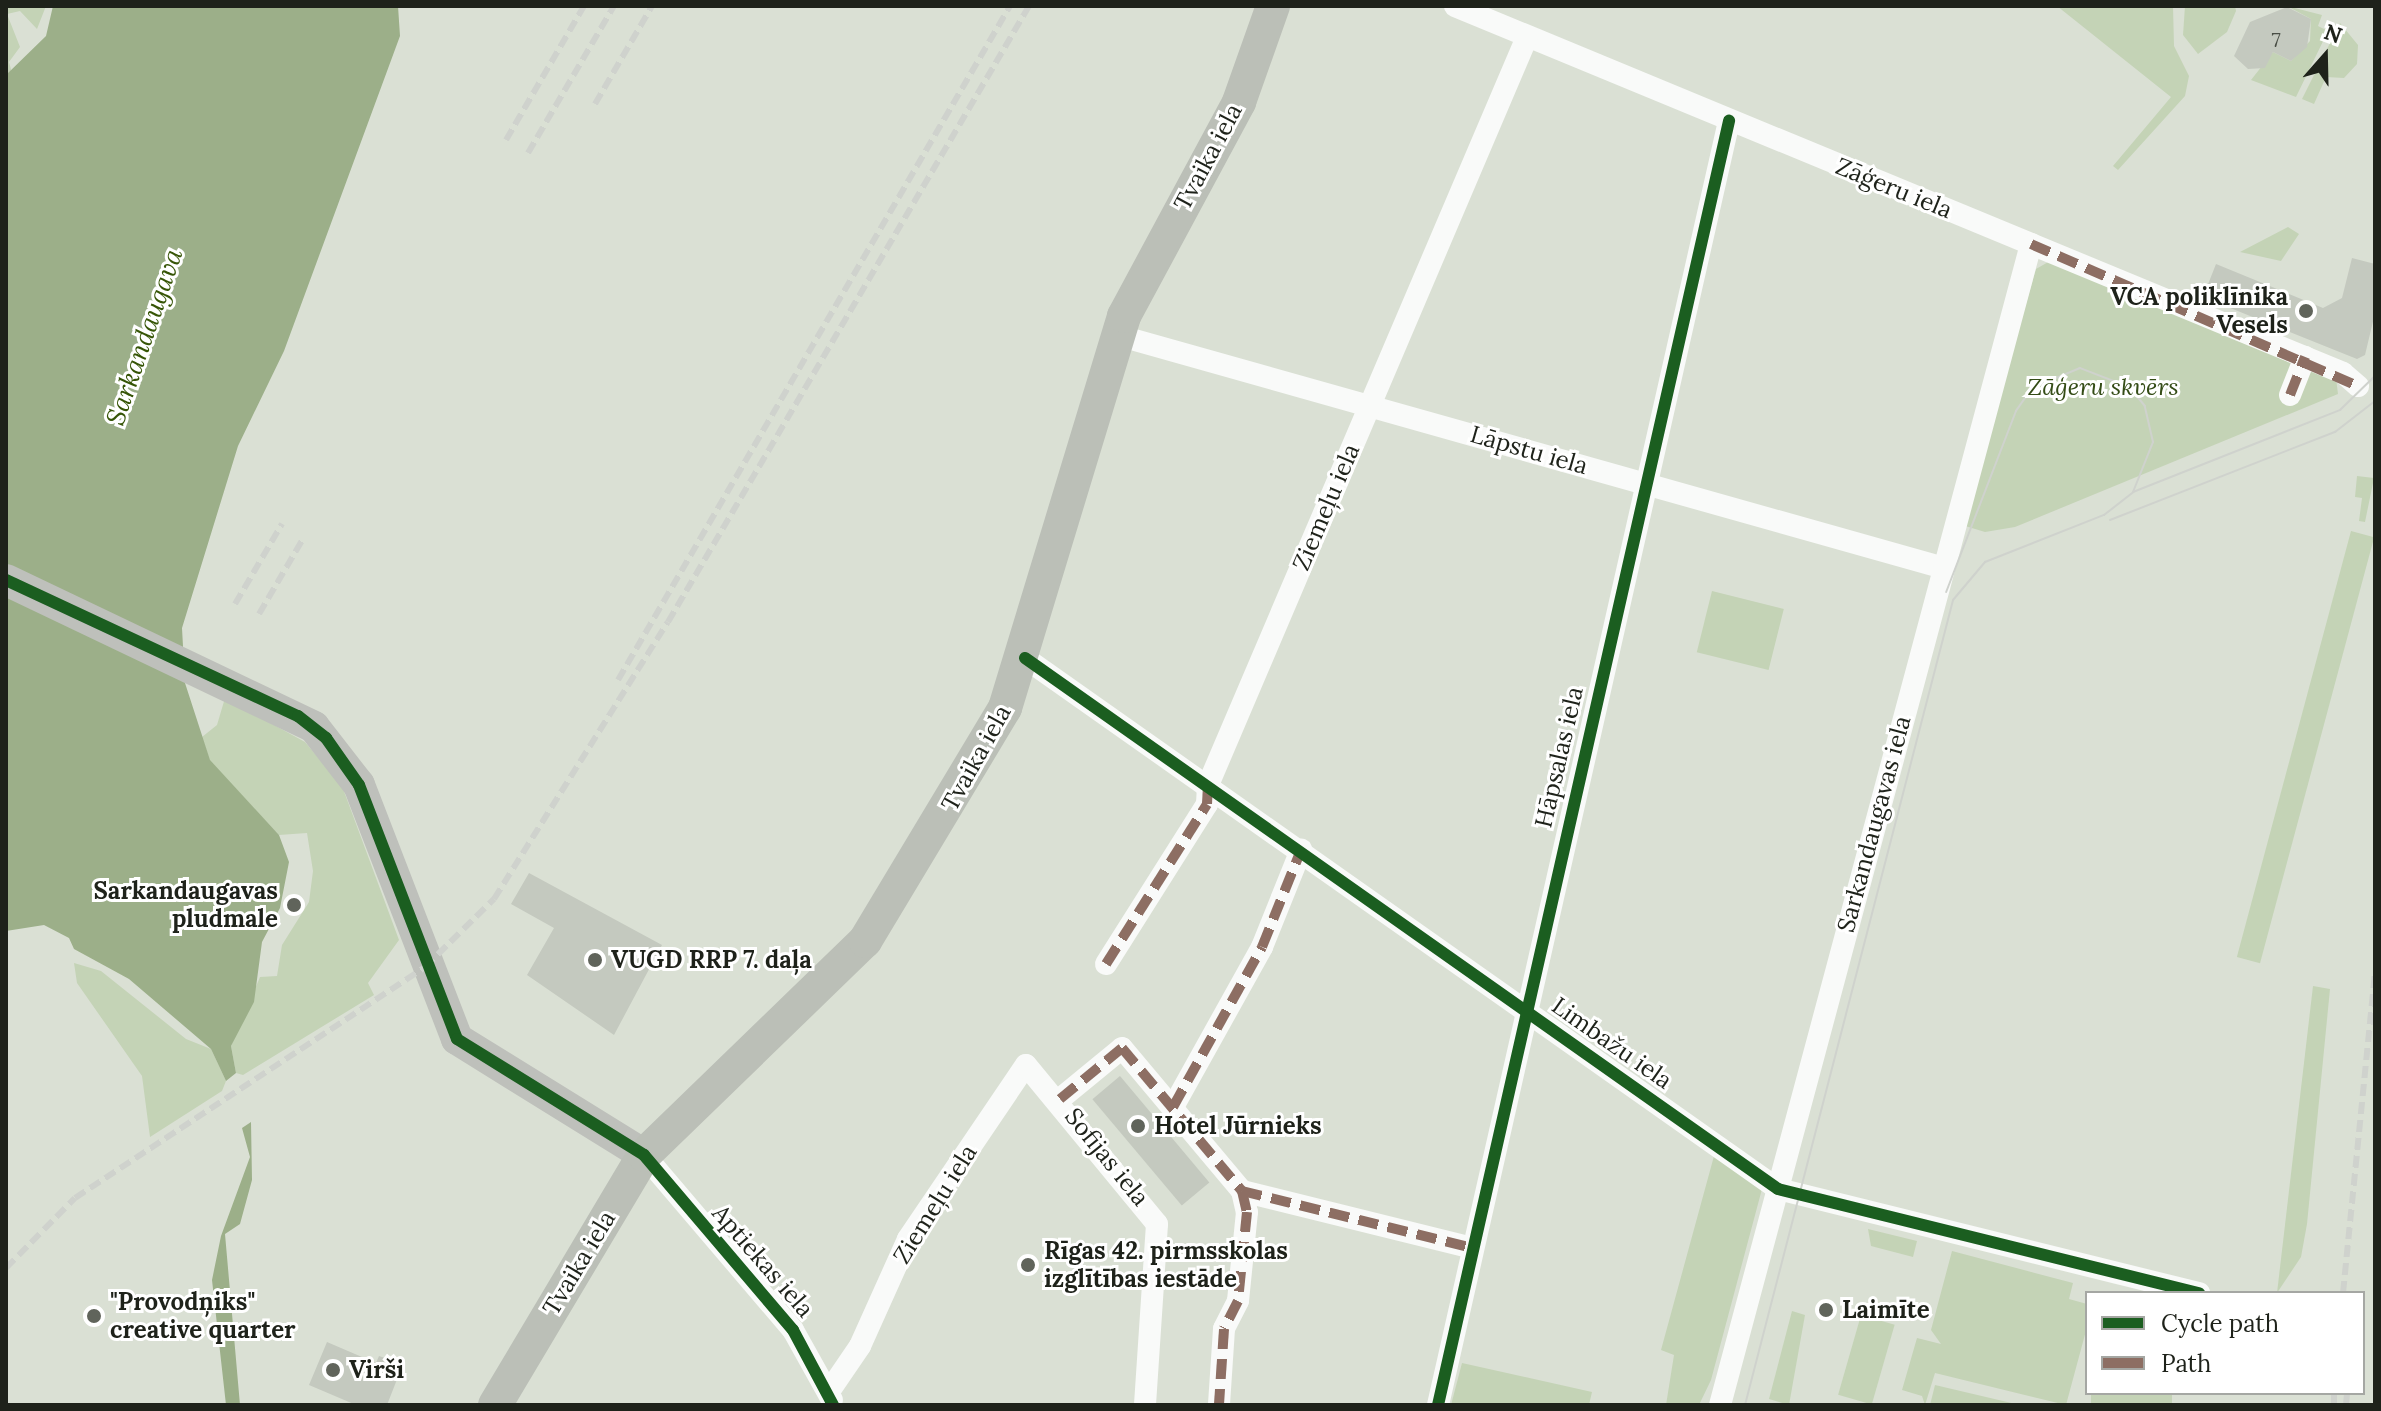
<!DOCTYPE html>
<meta charset="utf-8">
<style>
body{margin:0}
#map{position:relative;width:2381px;height:1411px;overflow:hidden;background:#dae0d4;font-family:Lora,serif}
div>[style]{position:absolute}
.green>*{inset:0;background:#c4d3b6;transform-origin:0 0}
.water>*{inset:0;background:#9caf89}
.building>*{inset:0;background:#c4c9bf;transform-origin:0 0}
.street>*{height:22px;margin:-11px;padding:0 11px;transform-origin:11px;border-radius:11px;background:#f9faf9}
.secondary>*{height:32px;margin:-16px;padding:0 16px;transform-origin:16px;border-radius:16px;background:#bec0bb}
.primary>*{height:34px;margin:-17px;padding:0 17px;transform-origin:17px;border-radius:17px;background:#bbbfb7}
.tram>*{height:2px;margin:-1px;padding:0 1px;transform-origin:1px;border-radius:1px;background:#cfd2cd}
.rail>*{height:6px;margin-top:-3px;transform-origin:0;background:repeating-linear-gradient(90deg,#cfd2cd 0 12px,transparent 0 18px)}
.quiet>*{height:10px;margin-top:-5px;transform-origin:0;background:repeating-linear-gradient(90deg,#8d6e63 0 20px,transparent 0 30px)}
.cycleway>*{height:12px;margin:-6px;padding:0 6px;transform-origin:6px;border-radius:6px;background:#1b5e20}
.dots>*{width:22px;height:22px;translate:-50% -50%;box-sizing:border-box;border:4px solid #fff;border-radius:50%}
span{translate:-50% -50%;white-space:nowrap;text-align:center;line-height:1.15;-webkit-text-stroke:6px #fff;paint-order:stroke}
.number-label{font-size:20px;color:#494e45}
.number-label span{-webkit-text-stroke-width:0}
.street-label{font-size:24px;color:#1e221a}
.poi-label{font-size:24px;color:#1e221a;font-weight:700}
.right{translate:-100% -50%;text-align:right}
.left{translate:0 -50%;text-align:left}
.park-label{font-size:24px;color:#344c16;font-style:italic}
.water-label{font-size:26px;color:#365506;font-style:italic}
.frame{position:absolute;inset:0;border:8px solid #1e221a;pointer-events:none}
.legend{position:absolute;left:2085px;top:1291px;width:280px;height:104px;box-sizing:border-box;background:#fff;border:2px solid #a5a7a3;margin:0;padding:10px 14px;list-style:none;font-size:24px;color:#1e221a}
.legend li{display:flex;align-items:center;gap:16px;height:40px}
.legend b{width:40px;border:2px solid #a5a7a3}
.north{position:absolute;left:2285px;top:16px;width:80px;height:80px;-webkit-text-stroke:6px #fff;paint-order:stroke;rotate:20deg;font-size:22px;font-weight:700;line-height:32px;text-align:center;color:#1e221a}
.north::after{content:'';display:block;margin:auto;width:28px;height:36px;background:#1e221a;clip-path:polygon(50% 0,100% 100%,50% 72%,0 100%)}
</style>
<div id="map">
<div class="green">
<div style="clip-path:polygon(6px 6px,46px 6px,37px 29px,20px 11px,7px 14px,20px 47px,9px 62px,15px 84px,6px 90px)"></div>
<div style="clip-path:polygon(2057px 6px,2173px 6px,2174px 46px,2189px 76px,2185px 96px,2118px 170px,2113px 166px,2171px 97px)"></div>
<div style="clip-path:polygon(2185px 6px,2235px 6px,2236px 11px,2227px 32px,2198px 54px,2183px 35px)"></div>
<div style="clip-path:polygon(2287px 6px,2322px 15px,2318px 26px,2328px 31px,2296px 97px,2251px 80px,2273px 52px,2291px 61px,2310px 41px,2311px 19px)"></div>
<div style="clip-path:polygon(2340px 23px,2358px 45px,2357px 64px,2344px 78px,2326px 77px,2314px 104px,2302px 99px)"></div>
<div style="clip-path:polygon(2288px 227px,2299px 234px,2281px 261px,2240px 252px)"></div>
<div style="clip-path:polygon(2050px 261px,2336px 378px,2338px 394px,2015px 527px,1985px 532px,1962px 525px,2036px 269px)"></div>
<div style="clip-path:polygon(2357px 476px,2374px 478px,2365px 522px,2359px 521px,2362px 498px,2355px 497px)"></div>
<div style="left:2351px;top:531px;width:24px;height:441px;rotate:15deg"></div>
<div style="left:1712px;top:591px;width:74px;height:63px;rotate:14deg"></div>
<div style="clip-path:polygon(225px 698px,305px 742px,342px 786px,399px 940px,368px 983px,374px 995px,243px 1075px,236px 1073px,231px 1046px,260px 977px,277px 976px,282px 945px,309px 902px,313px 871px,307px 833px,279px 835px,210px 761px,202px 737px,217px 725px)"></div>
<div style="clip-path:polygon(74px 963px,101px 971px,186px 1039px,211px 1049px,226px 1081px,222px 1091px,150px 1137px,142px 1076px,77px 983px)"></div>
<div style="clip-path:polygon(2313px 986px,2330px 989px,2307px 1224px,2301px 1257px,2277px 1293px)"></div>
<div style="clip-path:polygon(1714px 1156px,1762px 1189px,1711px 1380px,1699px 1405px,1666px 1405px,1674px 1355px,1661px 1350px)"></div>
<div style="clip-path:polygon(1868px 1229px,1917px 1241px,1913px 1257px,1871px 1246px)"></div>
<div style="clip-path:polygon(1952px 1251px,2073px 1283px,2069px 1299px,2087px 1304px,2087px 1327px,2066px 1405px,1935px 1373px,1925px 1405px,1922px 1396px,1902px 1390px,1917px 1338px,1941px 1344px,1931px 1330px)"></div>
<div style="clip-path:polygon(1792px 1311px,1805px 1315px,1789px 1405px,1769px 1399px)"></div>
<div style="left:1861px;top:1315px;width:35px;height:83px;rotate:16deg"></div>
<div style="clip-path:polygon(1462px 1363px,1592px 1392px,1589px 1405px,1451px 1405px)"></div>
<div style="clip-path:polygon(1935px 1385px,2020px 1405px,1930px 1405px)"></div>
<div style="left:2091px;top:1393px;width:81px;height:12px"></div>
</div>
<div class="water">
<div style="clip-path:polygon(53px 6px,398px 6px,400px 36px,284px 351px,238px 446px,182px 628px,185px 683px,210px 760px,279px 835px,289px 862px,280px 908px,262px 942px,254px 1002px,231px 1046px,236px 1073px,226px 1081px,211px 1049px,129px 979px,74px 949px,69px 938px,44px 925px,6px 931px,6px 75px,46px 36px)"></div>
<div style="clip-path:polygon(251px 1122px,252px 1180px,240px 1224px,225px 1234px,240px 1405px,226px 1405px,212px 1280px,221px 1236px,250px 1157px,242px 1128px)"></div>
</div>
<div class="building">
<div style="clip-path:polygon(2287px 7px,2311px 19px,2307px 47px,2291px 61px,2273px 52px,2265px 68px,2248px 69px,2234px 56px,2250px 22px)"></div>
<div style="clip-path:polygon(2352px 258px,2375px 264px,2375px 313px,2365px 355px,2357px 359px,2203px 297px,2216px 264px,2323px 308px,2342px 298px)"></div>
<div style="clip-path:polygon(529px 873px,662px 945px,614px 1035px,527px 975px,554px 928px,511px 904px)"></div>
<div style="left:1120px;top:1076px;width:139px;height:36px;rotate:50deg"></div>
<div style="clip-path:polygon(327px 1342px,376px 1363px,379px 1356px,403px 1364px,387px 1405px,356px 1405px,309px 1385px)"></div>
</div>
<div class="street">
<div style="left:1455px;top:6px;width:961px;rotate:22.45deg"></div>
<div style="left:2343px;top:373px;width:20px;rotate:41deg"></div>
<div style="left:1117px;top:335px;width:855px;rotate:15.74deg"></div>
<div style="left:2290px;top:395px;width:41px;rotate:-68.5deg"></div>
<div style="left:1025px;top:658px;width:921px;rotate:35.19deg"></div>
<div style="left:1778px;top:1189px;width:434px;rotate:13.9deg"></div>
<div style="left:1106px;top:964px;width:189px;rotate:-57.7deg"></div>
<div style="left:1207px;top:804px;width:19px;rotate:-87deg"></div>
<div style="left:1208px;top:785px;width:813px;rotate:-66.9deg"></div>
<div style="left:1060px;top:1099px;width:80px;rotate:-39.4deg"></div>
<div style="left:1122px;top:1048px;width:187px;rotate:50deg"></div>
<div style="left:1242px;top:1191px;width:22px;rotate:77deg"></div>
<div style="left:1247px;top:1212px;width:89px;rotate:95.8deg"></div>
<div style="left:1238px;top:1301px;width:31px;rotate:117deg"></div>
<div style="left:1224px;top:1329px;width:76px;rotate:93.8deg"></div>
<div style="left:1173px;top:1107px;width:183px;rotate:-60.9deg"></div>
<div style="left:1262px;top:947px;width:105px;rotate:-68.1deg"></div>
<div style="left:644px;top:1155px;width:230px;rotate:49.6deg"></div>
<div style="left:793px;top:1330px;width:80px;rotate:60.9deg"></div>
<div style="left:1242px;top:1191px;width:237px;rotate:13.9deg"></div>
<div style="left:830px;top:1390px;width:53px;rotate:-55.7deg"></div>
<div style="left:860px;top:1346px;width:117px;rotate:-65.8deg"></div>
<div style="left:908px;top:1239px;width:210px;rotate:-55.9deg"></div>
<div style="left:1026px;top:1065px;width:206px;rotate:50.5deg"></div>
<div style="left:1157px;top:1224px;width:181px;rotate:93.8deg"></div>
<div style="left:1438px;top:1405px;width:1317px;rotate:-77.23deg"></div>
<div style="left:1720px;top:1405px;width:1202px;rotate:-75deg"></div>
</div>
<div class="secondary">
<div style="left:6px;top:580px;width:341px;rotate:25.5deg"></div>
<div style="left:314px;top:727px;width:73px;rotate:52.2deg"></div>
<div style="left:359px;top:785px;width:272px;rotate:68.9deg"></div>
<div style="left:457px;top:1039px;width:220px;rotate:31.8deg"></div>
</div>
<div class="primary">
<div style="left:495px;top:1405px;width:291px;rotate:-59.2deg"></div>
<div style="left:644px;top:1155px;width:308px;rotate:-44.1deg"></div>
<div style="left:865px;top:941px;width:272px;rotate:-59deg"></div>
<div style="left:1005px;top:708px;width:410px;rotate:-73.1deg"></div>
<div style="left:1124px;top:316px;width:243px;rotate:-61.7deg"></div>
<div style="left:1239px;top:102px;width:102px;rotate:-70.5deg"></div>
</div>
<div class="tram">
<div style="left:2133px;top:492px;width:223px;rotate:-21.6deg"></div>
<div style="left:2340px;top:410px;width:49px;rotate:-44.2deg"></div>
<div style="left:2110px;top:520px;width:242px;rotate:-21.4deg"></div>
<div style="left:2335px;top:432px;width:51px;rotate:-37.8deg"></div>
<div style="left:1745px;top:1405px;width:831px;rotate:-75.51deg"></div>
<div style="left:1953px;top:600px;width:50px;rotate:-49.9deg"></div>
<div style="left:1985px;top:562px;width:128px;rotate:-21.6deg"></div>
<div style="left:2104px;top:515px;width:37px;rotate:-38deg"></div>
<div style="left:2133px;top:492px;width:54px;rotate:-68.2deg"></div>
<div style="left:2153px;top:442px;width:37px;rotate:-103deg"></div>
<div style="left:2145px;top:406px;width:25px;rotate:-130deg"></div>
<div style="left:2129px;top:387px;width:53px;rotate:-158.8deg"></div>
<div style="left:2080px;top:368px;width:52px;rotate:157.4deg"></div>
<div style="left:2032px;top:388px;width:28px;rotate:125deg"></div>
<div style="left:2016px;top:411px;width:194px;rotate:111.1deg"></div>
</div>
<div class="rail">
<div style="left:595px;top:104px;width:113px;rotate:-59.8deg"></div>
<div style="left:506px;top:140px;width:155px;rotate:-59.8deg"></div>
<div style="left:528px;top:153px;width:170px;rotate:-59.7deg"></div>
<div style="left:235px;top:604px;width:93px;rotate:-59.6deg"></div>
<div style="left:259px;top:614px;width:89px;rotate:-59.7deg"></div>
<div style="left:618px;top:680px;width:780px;rotate:-59.82deg"></div>
<div style="left:6px;top:1268px;width:98px;rotate:-45.4deg"></div>
<div style="left:75px;top:1198px;width:419px;rotate:-33.4deg"></div>
<div style="left:425px;top:967px;width:97px;rotate:-44.6deg"></div>
<div style="left:494px;top:899px;width:327px;rotate:-57.9deg"></div>
<div style="left:668px;top:622px;width:714px;rotate:-59.63deg"></div>
<div style="left:2343px;top:1293px;width:322px;rotate:-84.3deg"></div>
<div style="left:2334px;top:1405px;width:12px;rotate:-90deg"></div>
<div style="left:2346px;top:1405px;width:12px;rotate:-85deg"></div>
</div>
<div class="quiet">
<div style="left:2031px;top:244px;width:357px;rotate:23.5deg"></div>
<div style="left:2290px;top:395px;width:41px;rotate:-68.5deg"></div>
<div style="left:1106px;top:964px;width:189px;rotate:-57.7deg"></div>
<div style="left:1207px;top:804px;width:19px;rotate:-87deg"></div>
<div style="left:1060px;top:1099px;width:80px;rotate:-39.4deg"></div>
<div style="left:1122px;top:1048px;width:187px;rotate:50deg"></div>
<div style="left:1242px;top:1191px;width:22px;rotate:77deg"></div>
<div style="left:1247px;top:1212px;width:89px;rotate:95.8deg"></div>
<div style="left:1238px;top:1301px;width:31px;rotate:117deg"></div>
<div style="left:1224px;top:1329px;width:76px;rotate:93.8deg"></div>
<div style="left:1173px;top:1107px;width:183px;rotate:-60.9deg"></div>
<div style="left:1262px;top:947px;width:105px;rotate:-68.1deg"></div>
<div style="left:1242px;top:1191px;width:237px;rotate:13.9deg"></div>
</div>
<div class="cycleway">
<div style="left:6px;top:580px;width:322px;rotate:25deg"></div>
<div style="left:298px;top:716px;width:36px;rotate:38deg"></div>
<div style="left:326px;top:738px;width:57px;rotate:54.9deg"></div>
<div style="left:359px;top:785px;width:272px;rotate:68.9deg"></div>
<div style="left:457px;top:1039px;width:220px;rotate:31.8deg"></div>
<div style="left:644px;top:1155px;width:230px;rotate:49.6deg"></div>
<div style="left:793px;top:1330px;width:85px;rotate:61.9deg"></div>
<div style="left:1025px;top:658px;width:921px;rotate:35.19deg"></div>
<div style="left:1778px;top:1189px;width:434px;rotate:13.9deg"></div>
<div style="left:1438px;top:1405px;width:1317px;rotate:-77.23deg"></div>
</div>
<div class="dots">
<div style="left:2306px;top:311px;background:#60645b"></div>
<div style="left:294px;top:905px;background:#60645b"></div>
<div style="left:595px;top:960px;background:#60645b"></div>
<div style="left:1138px;top:1126px;background:#60645b"></div>
<div style="left:1028px;top:1265px;background:#60645b"></div>
<div style="left:1826px;top:1310px;background:#60645b"></div>
<div style="left:94px;top:1316px;background:#60645b"></div>
<div style="left:333px;top:1370px;background:#60645b"></div>
</div>
<div class="number-label">
<span style="left:2276px;top:39px">7</span>
</div>
<div class="street-label">
<span style="left:1208px;top:157px;rotate:-62deg">Tvaika iela</span>
<span style="left:1894px;top:188px;rotate:22deg">Zāģeru iela</span>
<span style="left:1529px;top:450px;rotate:16deg">Lāpstu iela</span>
<span style="left:1326px;top:507px;rotate:-67deg">Ziemeļu iela</span>
<span style="left:1559px;top:757px;rotate:-77deg">Hāpsalas iela</span>
<span style="left:976px;top:758px;rotate:-61deg">Tvaika iela</span>
<span style="left:1874px;top:824px;rotate:-75deg">Sarkandaugavas iela</span>
<span style="left:1612px;top:1043px;rotate:35deg">Limbažu iela</span>
<span style="left:1107px;top:1157px;rotate:51deg">Sofijas iela</span>
<span style="left:935px;top:1204px;rotate:-58deg">Ziemeļu iela</span>
<span style="left:763px;top:1261px;rotate:49deg">Aptiekas iela</span>
<span style="left:579px;top:1263px;rotate:-59deg">Tvaika iela</span>
</div>
<div class="poi-label">
<span class="right" style="left:2288px;top:311px">VCA poliklīnika<br>Vesels</span>
<span class="right" style="left:278px;top:905px">Sarkandaugavas<br>pludmale</span>
<span class="left" style="left:611px;top:960px">VUGD RRP 7. daļa</span>
<span class="left" style="left:1154px;top:1126px">Hotel Jūrnieks</span>
<span class="left" style="left:1044px;top:1265px">Rīgas 42. pirmsskolas<br>izglītības iestāde</span>
<span class="left" style="left:110px;top:1316px">"Provodņiks"<br>creative quarter</span>
<span class="left" style="left:1842px;top:1310px">Laimīte</span>
<span class="left" style="left:349px;top:1370px">Virši</span>
</div>
<div class="park-label">
<span style="left:2103px;top:387px">Zāģeru skvērs</span>
</div>
<div class="water-label">
<span style="left:144px;top:337px;rotate:-71deg">Sarkandaugava</span>
</div>
<div class="frame"></div>
<ul class="legend">
<li><b style="height:10px;background:#1b5e20"></b>Cycle path</li>
<li><b style="height:10px;background:#8d6e63"></b>Path</li>
</ul>
<div class="north">N</div>
</div>
